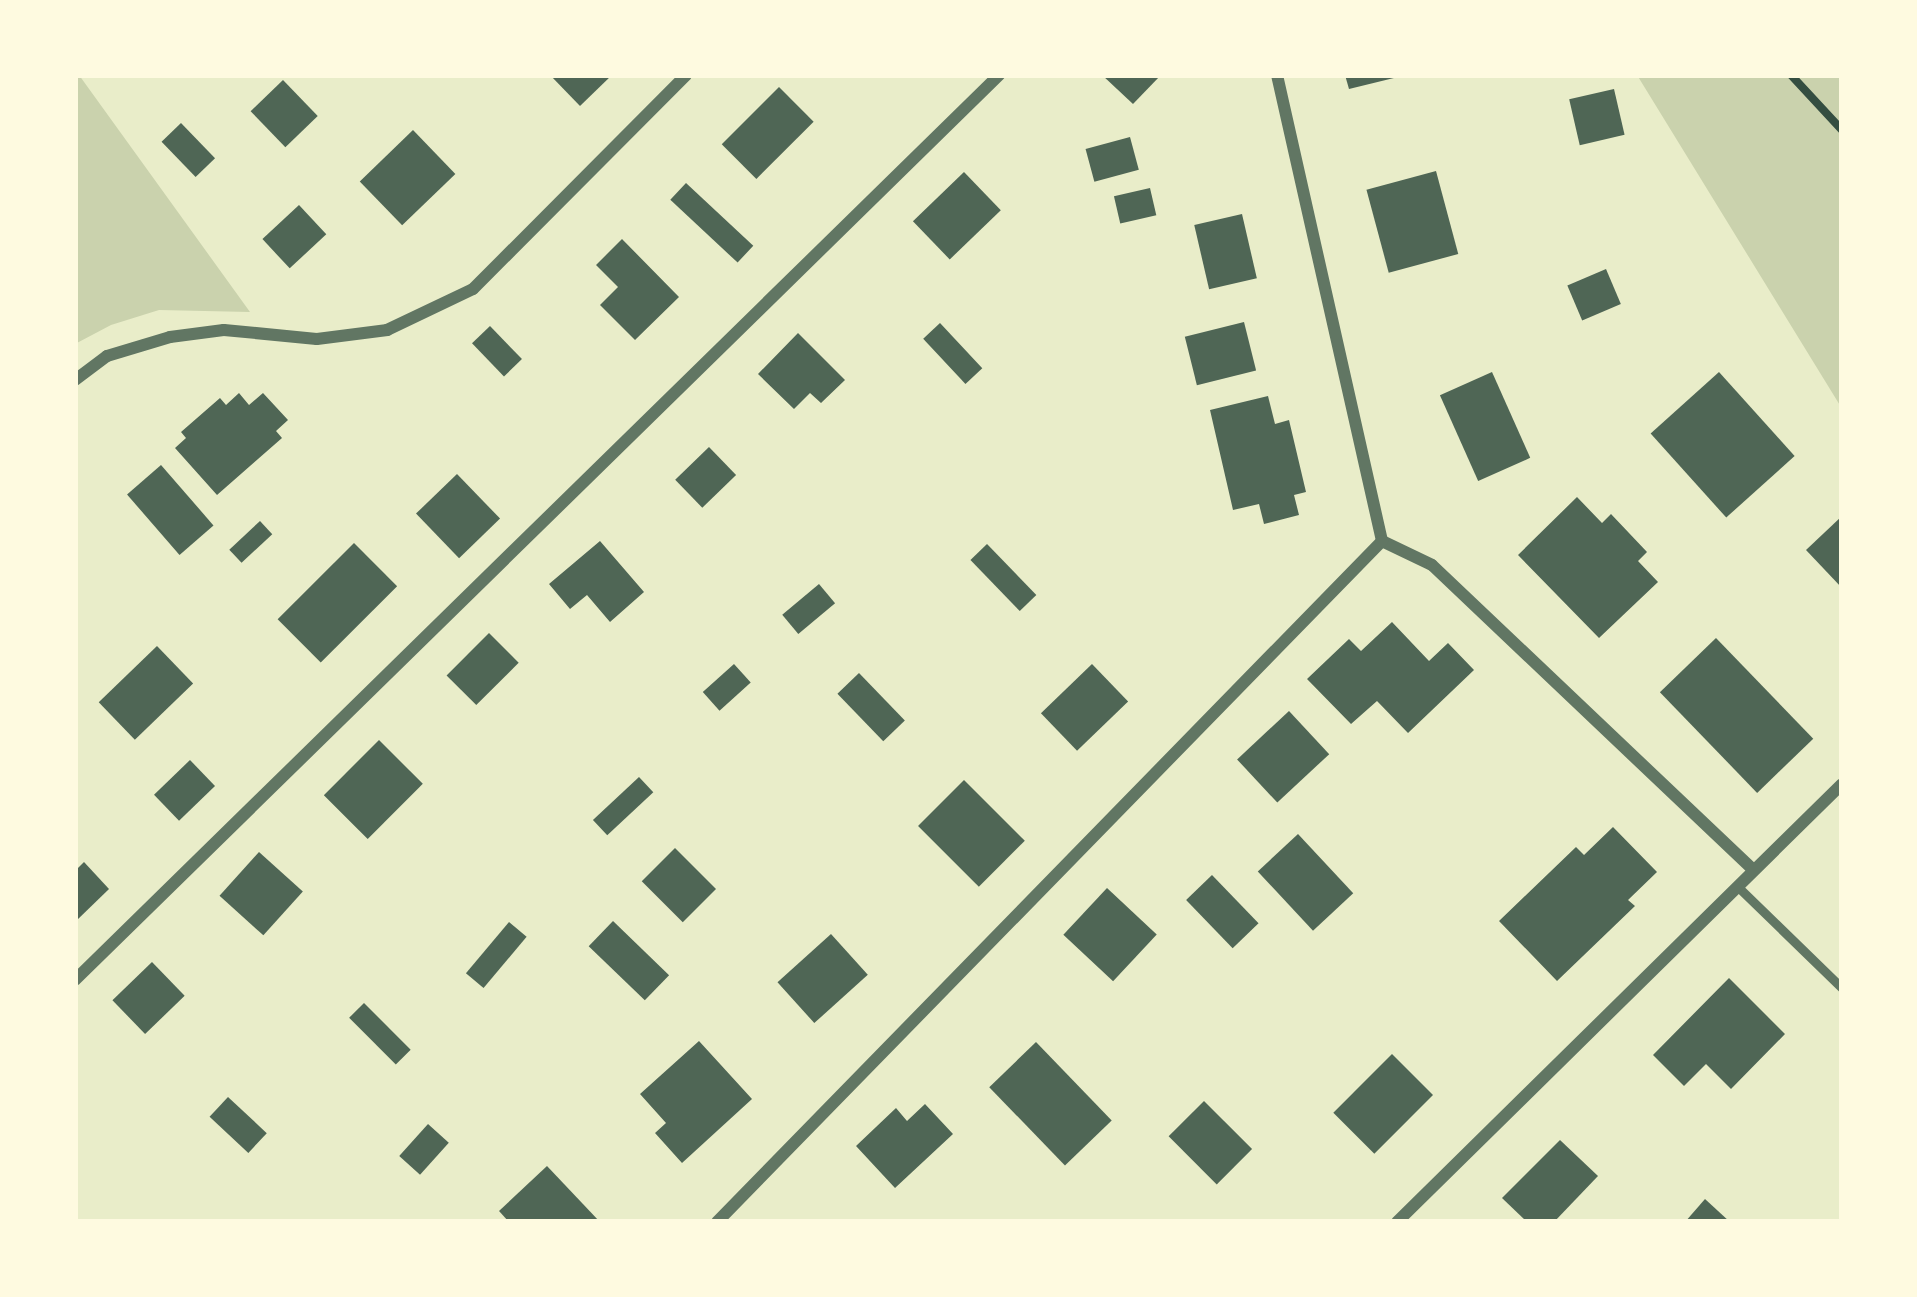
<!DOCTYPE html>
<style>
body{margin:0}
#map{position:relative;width:1917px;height:1297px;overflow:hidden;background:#e9edc9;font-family:"Golos Text",sans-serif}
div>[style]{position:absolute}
.green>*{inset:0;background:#cad2ad}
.building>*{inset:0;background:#4f6655;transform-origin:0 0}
.path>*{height:8px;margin:-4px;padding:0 4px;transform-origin:4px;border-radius:4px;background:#344e41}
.service>*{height:9px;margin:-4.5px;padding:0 4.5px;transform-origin:4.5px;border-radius:4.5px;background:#617663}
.minor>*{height:12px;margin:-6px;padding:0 6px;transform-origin:6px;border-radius:6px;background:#617663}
span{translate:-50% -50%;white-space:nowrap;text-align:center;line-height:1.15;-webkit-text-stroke:9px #fefae0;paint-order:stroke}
.frame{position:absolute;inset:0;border:78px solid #fefae0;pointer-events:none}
</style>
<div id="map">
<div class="green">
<div style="clip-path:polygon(75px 75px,79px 75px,250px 312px,159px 310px,111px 325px,75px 344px)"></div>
<div style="clip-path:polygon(1637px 75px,1842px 75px,1842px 409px,1841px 407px)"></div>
</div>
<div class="building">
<div style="clip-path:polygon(550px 75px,612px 75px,580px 106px)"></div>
<div style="clip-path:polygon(1102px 75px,1161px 75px,1133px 104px)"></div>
<div style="clip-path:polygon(1345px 75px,1398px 75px,1398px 77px,1349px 89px)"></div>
<div style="left:283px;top:80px;width:50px;height:45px;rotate:46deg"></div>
<div style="left:779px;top:87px;width:49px;height:81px;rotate:45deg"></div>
<div style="left:1614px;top:89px;width:47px;height:46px;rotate:77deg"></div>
<div style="left:181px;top:123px;width:49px;height:27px;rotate:46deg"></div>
<div style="left:413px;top:130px;width:61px;height:74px;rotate:46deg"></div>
<div style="left:1130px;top:137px;width:34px;height:46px;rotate:75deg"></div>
<div style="left:1436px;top:171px;width:86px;height:72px;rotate:75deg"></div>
<div style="left:964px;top:172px;width:53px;height:71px;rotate:46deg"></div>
<div style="left:686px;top:183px;width:92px;height:23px;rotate:43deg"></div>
<div style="left:1150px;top:188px;width:28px;height:37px;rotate:77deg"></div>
<div style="left:299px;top:205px;width:40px;height:50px;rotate:47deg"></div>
<div style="left:1242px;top:214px;width:66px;height:49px;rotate:77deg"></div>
<div style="clip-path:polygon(622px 239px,679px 297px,635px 340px,600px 305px,618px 287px,596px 265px)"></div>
<div style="left:1606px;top:269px;width:38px;height:42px;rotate:67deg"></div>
<div style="left:1244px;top:322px;width:50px;height:61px;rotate:76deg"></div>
<div style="left:940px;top:323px;width:62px;height:23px;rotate:47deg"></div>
<div style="left:490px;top:326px;width:46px;height:25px;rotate:46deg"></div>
<div style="clip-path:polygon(798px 333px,845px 380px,821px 403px,810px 393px,794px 409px,758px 374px)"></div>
<div style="left:1492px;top:372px;width:94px;height:57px;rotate:66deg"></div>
<div style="left:1719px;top:372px;width:113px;height:92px;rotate:48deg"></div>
<div style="clip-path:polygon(239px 393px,249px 405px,263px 393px,288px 420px,276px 431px,282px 438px,217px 495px,175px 448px,186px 438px,181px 432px,220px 398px,226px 405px)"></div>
<div style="clip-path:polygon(1268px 396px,1275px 424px,1289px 420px,1306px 492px,1294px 495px,1299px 515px,1264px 524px,1259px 504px,1233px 510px,1210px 410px)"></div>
<div style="left:709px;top:447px;width:39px;height:47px;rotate:46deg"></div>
<div style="left:161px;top:465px;width:80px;height:45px;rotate:49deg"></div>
<div style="left:457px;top:474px;width:62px;height:57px;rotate:46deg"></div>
<div style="clip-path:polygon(1577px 497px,1602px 523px,1611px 514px,1647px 552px,1638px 561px,1658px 582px,1599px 638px,1518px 555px)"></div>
<div style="clip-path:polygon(1842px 516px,1842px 588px,1806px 550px)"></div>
<div style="left:260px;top:521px;width:18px;height:42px;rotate:47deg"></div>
<div style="clip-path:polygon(600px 541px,644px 592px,610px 622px,587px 595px,570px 609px,549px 584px)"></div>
<div style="left:354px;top:543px;width:61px;height:108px;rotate:45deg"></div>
<div style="left:987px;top:544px;width:71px;height:23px;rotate:46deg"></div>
<div style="left:819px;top:584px;width:25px;height:48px;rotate:50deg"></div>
<div style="clip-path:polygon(1392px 622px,1429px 661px,1448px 643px,1474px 670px,1408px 733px,1377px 701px,1351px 724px,1307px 679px,1349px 639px,1361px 651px)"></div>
<div style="left:489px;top:633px;width:42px;height:60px;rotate:45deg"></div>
<div style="left:1716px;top:638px;width:140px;height:78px;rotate:46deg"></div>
<div style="left:157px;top:646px;width:52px;height:81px;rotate:46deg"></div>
<div style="left:734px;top:664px;width:25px;height:42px;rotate:48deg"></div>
<div style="left:1092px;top:664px;width:52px;height:71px;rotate:46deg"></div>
<div style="left:859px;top:673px;width:66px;height:30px;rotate:46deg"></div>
<div style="left:1289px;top:711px;width:59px;height:71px;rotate:47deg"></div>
<div style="left:379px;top:740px;width:62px;height:78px;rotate:45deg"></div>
<div style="left:190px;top:760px;width:36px;height:50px;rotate:46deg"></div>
<div style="left:639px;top:777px;width:21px;height:63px;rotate:47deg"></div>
<div style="left:964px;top:780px;width:86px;height:65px;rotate:45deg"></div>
<div style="clip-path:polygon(1613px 827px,1657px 872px,1628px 900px,1635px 906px,1557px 981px,1499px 921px,1576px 847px,1584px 855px)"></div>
<div style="left:1298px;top:834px;width:81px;height:55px;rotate:47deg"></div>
<div style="left:675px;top:848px;width:58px;height:47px;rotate:45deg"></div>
<div style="left:259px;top:852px;width:59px;height:59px;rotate:42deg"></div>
<div style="clip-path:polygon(84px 862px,109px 889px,75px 922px,75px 871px)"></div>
<div style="left:1212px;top:875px;width:67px;height:36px;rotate:46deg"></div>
<div style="left:1107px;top:888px;width:68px;height:64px;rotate:43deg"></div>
<div style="left:613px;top:921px;width:78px;height:35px;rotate:44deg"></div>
<div style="left:509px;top:922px;width:23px;height:67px;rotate:40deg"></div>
<div style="left:831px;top:934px;width:55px;height:72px;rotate:48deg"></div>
<div style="left:152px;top:962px;width:47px;height:55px;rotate:46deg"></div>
<div style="clip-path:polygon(1729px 978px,1785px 1034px,1731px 1089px,1706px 1064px,1684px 1086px,1653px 1055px)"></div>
<div style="left:364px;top:1003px;width:66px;height:21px;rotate:45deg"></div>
<div style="clip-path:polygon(699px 1041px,752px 1099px,682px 1163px,655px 1133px,666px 1123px,640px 1094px)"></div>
<div style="left:1036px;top:1042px;width:109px;height:65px;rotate:46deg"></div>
<div style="left:1392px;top:1054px;width:58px;height:83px;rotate:45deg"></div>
<div style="left:228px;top:1097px;width:53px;height:27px;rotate:43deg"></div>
<div style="left:1204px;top:1101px;width:68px;height:50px;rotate:45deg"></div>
<div style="clip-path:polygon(925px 1104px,953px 1134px,895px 1188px,856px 1146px,896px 1108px,907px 1121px)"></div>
<div style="left:428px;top:1124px;width:28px;height:43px;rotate:42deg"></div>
<div style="clip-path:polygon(1560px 1140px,1598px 1176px,1554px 1222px,1527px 1222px,1502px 1198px)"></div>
<div style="clip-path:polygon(547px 1166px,600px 1222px,509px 1222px,499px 1211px)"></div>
<div style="clip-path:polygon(1705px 1199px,1730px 1222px,1685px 1222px)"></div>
</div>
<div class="path">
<div style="left:1791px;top:75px;width:75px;rotate:47.2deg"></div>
</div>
<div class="service">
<div style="left:1737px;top:886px;width:146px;rotate:44.2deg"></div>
</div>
<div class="minor">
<div style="left:1277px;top:75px;width:478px;rotate:77.3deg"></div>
<div style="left:1382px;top:541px;width:55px;rotate:25.6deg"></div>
<div style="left:1432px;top:565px;width:443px;rotate:43.5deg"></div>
<div style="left:75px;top:380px;width:40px;rotate:-37deg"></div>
<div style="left:107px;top:356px;width:66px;rotate:-16.8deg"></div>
<div style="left:170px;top:337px;width:54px;rotate:-7.4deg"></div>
<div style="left:224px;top:330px;width:93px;rotate:5.5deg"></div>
<div style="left:317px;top:339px;width:71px;rotate:-7.3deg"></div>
<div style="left:387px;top:330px;width:95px;rotate:-25.5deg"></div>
<div style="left:473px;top:289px;width:302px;rotate:-45.1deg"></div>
<div style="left:75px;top:980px;width:1293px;rotate:-44.4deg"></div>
<div style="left:717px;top:1222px;width:952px;rotate:-45.68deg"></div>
<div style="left:1397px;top:1222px;width:624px;rotate:-44.55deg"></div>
</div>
<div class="frame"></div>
</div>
